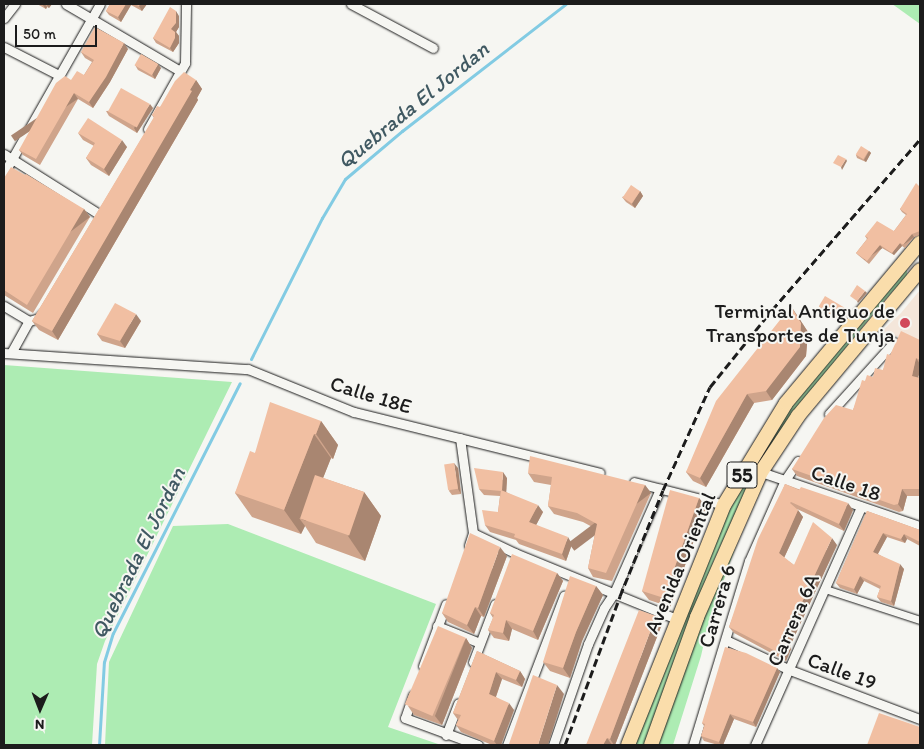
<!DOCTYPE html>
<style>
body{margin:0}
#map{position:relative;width:924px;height:749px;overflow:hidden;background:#f6f6f2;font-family:Itim,sans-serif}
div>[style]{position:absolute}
.built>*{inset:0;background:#f4e6da}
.green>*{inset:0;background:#adecb3}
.stream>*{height:3px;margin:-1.5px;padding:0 1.5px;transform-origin:1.5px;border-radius:1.5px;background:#82cbe3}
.roads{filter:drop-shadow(0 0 1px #1c1c1c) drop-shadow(0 0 1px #1c1c1c)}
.pedestrian>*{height:7px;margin:-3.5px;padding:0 3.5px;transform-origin:3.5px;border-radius:3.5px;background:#f6f6f2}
.minor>*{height:9px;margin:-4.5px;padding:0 4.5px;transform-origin:4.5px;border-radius:4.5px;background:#f6f6f2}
.primary>*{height:14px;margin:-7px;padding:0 7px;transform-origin:7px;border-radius:7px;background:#faddab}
.rail>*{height:3px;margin-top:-1.5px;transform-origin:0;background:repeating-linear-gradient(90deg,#1c1c1c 0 8px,transparent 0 12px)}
.wall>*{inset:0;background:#cfa48b}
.shaded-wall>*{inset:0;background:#a98671;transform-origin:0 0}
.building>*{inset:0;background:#f1bfa2;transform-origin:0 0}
.dots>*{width:14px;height:14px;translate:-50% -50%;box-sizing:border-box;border:2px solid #f6f6f2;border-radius:50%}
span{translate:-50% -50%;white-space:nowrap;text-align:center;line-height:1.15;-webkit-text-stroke:4px #f6f6f2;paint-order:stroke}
.shield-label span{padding:1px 4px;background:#f6f6f2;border:1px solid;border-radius:4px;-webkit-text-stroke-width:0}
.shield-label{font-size:20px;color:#1c1c1c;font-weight:700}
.poi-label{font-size:21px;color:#1c1c1c}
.right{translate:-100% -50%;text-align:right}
.street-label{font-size:21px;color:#1c1c1c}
.water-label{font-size:22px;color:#405962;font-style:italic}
.frame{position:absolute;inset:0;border:5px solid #1c1c1c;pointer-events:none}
.north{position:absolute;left:15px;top:684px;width:50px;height:50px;-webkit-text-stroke:4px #f6f6f2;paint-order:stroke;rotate:181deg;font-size:14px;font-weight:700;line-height:20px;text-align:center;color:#1c1c1c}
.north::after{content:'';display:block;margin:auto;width:18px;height:22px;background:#1c1c1c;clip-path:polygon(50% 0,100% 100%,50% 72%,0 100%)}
.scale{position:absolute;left:15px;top:25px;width:82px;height:22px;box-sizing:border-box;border:2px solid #1c1c1c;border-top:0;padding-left:6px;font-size:15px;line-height:18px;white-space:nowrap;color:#1c1c1c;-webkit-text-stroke:4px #f6f6f2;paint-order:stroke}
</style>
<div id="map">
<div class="built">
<div style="clip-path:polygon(920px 290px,920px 340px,880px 333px,901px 313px)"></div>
</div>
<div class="green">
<div style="clip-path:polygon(892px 4px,920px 4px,920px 24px,895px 6px)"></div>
<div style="clip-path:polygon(907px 266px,907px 276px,881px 304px,798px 407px,747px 489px,714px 560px,644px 745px,635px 745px,721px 526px,742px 485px,793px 402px)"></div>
<div style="clip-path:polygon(4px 365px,232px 382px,105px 641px,97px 664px,92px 745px,4px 745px)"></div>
<div style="clip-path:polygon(761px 483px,763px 485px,741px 532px,709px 621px,701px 656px,673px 745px,654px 745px,705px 611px)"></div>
<div style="clip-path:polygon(228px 524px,436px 604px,388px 727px,441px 745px,105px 745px,109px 662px,173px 526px)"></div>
</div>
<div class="stream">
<div style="left:251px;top:359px;width:158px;rotate:-63.3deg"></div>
<div style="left:322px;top:218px;width:45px;rotate:-59.5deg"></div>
<div style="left:345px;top:179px;width:75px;rotate:-40.1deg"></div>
<div style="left:402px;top:131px;width:207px;rotate:-37.8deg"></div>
<div style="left:99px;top:745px;width:83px;rotate:-86.6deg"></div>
<div style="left:104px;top:662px;width:30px;rotate:-73deg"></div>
<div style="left:113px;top:633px;width:280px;rotate:-63.1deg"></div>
</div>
<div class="roads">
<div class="pedestrian">
<div style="left:825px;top:589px;width:100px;rotate:18.1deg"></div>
</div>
<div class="minor">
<div style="left:66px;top:4px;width:132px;rotate:30.4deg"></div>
<div style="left:351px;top:4px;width:93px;rotate:28.2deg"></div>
<div style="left:4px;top:18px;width:18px;rotate:-52deg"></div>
<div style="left:4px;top:47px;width:62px;rotate:27deg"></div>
<div style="left:148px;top:129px;width:76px;rotate:-60.7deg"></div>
<div style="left:185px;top:63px;width:59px;rotate:-89deg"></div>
<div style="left:4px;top:154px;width:112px;rotate:32.3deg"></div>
<div style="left:4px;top:173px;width:194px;rotate:-60.4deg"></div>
<div style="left:4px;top:306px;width:29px;rotate:31deg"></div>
<div style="left:4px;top:353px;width:245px;rotate:3.8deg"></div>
<div style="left:248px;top:369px;width:114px;rotate:22.1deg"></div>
<div style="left:354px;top:412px;width:253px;rotate:13.9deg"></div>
<div style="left:11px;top:353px;width:37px;rotate:-61deg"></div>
<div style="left:29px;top:321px;width:10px;rotate:-17deg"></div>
<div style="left:39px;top:318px;width:5px;rotate:-53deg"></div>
<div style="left:829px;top:414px;width:97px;rotate:-47.9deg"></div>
<div style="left:460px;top:438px;width:96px;rotate:82.2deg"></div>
<div style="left:473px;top:533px;width:13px;rotate:108deg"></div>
<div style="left:761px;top:472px;width:168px;rotate:18.8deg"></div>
<div style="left:634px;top:482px;width:93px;rotate:14.3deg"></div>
<div style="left:473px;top:533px;width:47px;rotate:25.5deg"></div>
<div style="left:515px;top:553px;width:175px;rotate:22.2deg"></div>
<div style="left:437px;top:626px;width:46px;rotate:21.6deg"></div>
<div style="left:726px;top:640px;width:71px;rotate:25.1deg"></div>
<div style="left:790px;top:670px;width:139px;rotate:20.7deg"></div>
<div style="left:473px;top:662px;width:62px;rotate:-69.2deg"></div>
<div style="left:423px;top:666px;width:66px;rotate:-69.6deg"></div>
<div style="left:413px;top:695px;width:24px;rotate:109deg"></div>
<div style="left:405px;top:718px;width:78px;rotate:20.3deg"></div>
<div style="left:446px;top:735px;width:34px;rotate:-69deg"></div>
<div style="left:507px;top:745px;width:160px;rotate:-69.1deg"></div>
<div style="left:553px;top:745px;width:107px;rotate:-70.9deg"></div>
<div style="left:588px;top:644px;width:39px;rotate:-66deg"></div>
<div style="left:604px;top:608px;width:18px;rotate:-56deg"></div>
<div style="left:614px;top:593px;width:114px;rotate:-66.1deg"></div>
<div style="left:693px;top:745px;width:192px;rotate:-73.1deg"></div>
<div style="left:749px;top:561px;width:89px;rotate:-66deg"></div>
<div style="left:785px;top:480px;width:23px;rotate:-56deg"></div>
<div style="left:755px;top:745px;width:261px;rotate:-66deg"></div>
</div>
<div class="primary">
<div style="left:628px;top:745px;width:258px;rotate:-68.2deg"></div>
<div style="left:724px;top:505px;width:119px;rotate:-58.7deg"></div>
<div style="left:786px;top:403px;width:209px;rotate:-50.1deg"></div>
<div style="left:651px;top:745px;width:136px;rotate:-70.2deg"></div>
<div style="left:697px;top:617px;width:158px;rotate:-66.2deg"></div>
<div style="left:761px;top:472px;width:67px;rotate:-56.5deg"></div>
<div style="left:798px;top:416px;width:190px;rotate:-50.1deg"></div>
</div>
</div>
<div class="rail">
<div style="left:565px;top:745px;width:159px;rotate:-69.7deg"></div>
<div style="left:620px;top:596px;width:114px;rotate:-67.9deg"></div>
<div style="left:663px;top:490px;width:113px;rotate:-65.5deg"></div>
<div style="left:710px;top:387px;width:99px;rotate:-51.2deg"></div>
<div style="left:772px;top:310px;width:226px;rotate:-49.1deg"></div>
</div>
<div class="wall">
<div style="clip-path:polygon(37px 4px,52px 4px,49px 8px,47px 7px,46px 9px)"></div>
<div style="clip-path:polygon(110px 4px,147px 4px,142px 11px,131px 5px,121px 22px,109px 15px,106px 11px)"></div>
<div style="clip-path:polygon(179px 16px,179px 27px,176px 32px,179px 36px,179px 43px,173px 52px,156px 43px,153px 38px)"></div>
<div style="clip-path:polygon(128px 49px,110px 82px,93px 108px,78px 99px,40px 165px,23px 155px,19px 150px,84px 75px,92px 62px,85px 58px,81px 52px)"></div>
<div style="clip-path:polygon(135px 65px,161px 68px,155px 79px,138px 70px)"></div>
<div style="clip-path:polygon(196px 80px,202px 89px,197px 98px,198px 100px,58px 340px,39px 330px,32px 321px,154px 118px,152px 115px,160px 107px)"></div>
<div style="clip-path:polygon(153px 108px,137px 133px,109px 116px,106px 111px)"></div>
<div style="clip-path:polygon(78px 133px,127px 147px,109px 176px,91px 165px,86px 158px,94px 146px,83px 140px)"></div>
<div style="clip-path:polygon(869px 151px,871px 153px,866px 162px,857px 158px,856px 155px)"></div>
<div style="clip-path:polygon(4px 178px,84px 209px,90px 217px,33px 313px,4px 295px)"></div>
<div style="clip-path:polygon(920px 186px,920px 235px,914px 237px,905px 248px,902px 246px,894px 255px,882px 248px,869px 264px,858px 255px,856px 253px,867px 239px,865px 236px,894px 231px,906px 215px,902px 212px,900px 209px)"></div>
<div style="clip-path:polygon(640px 191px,643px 196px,635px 208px,626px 202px,622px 197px)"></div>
<div style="clip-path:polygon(819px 306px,845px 308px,848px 312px,842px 323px,822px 311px)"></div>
<div style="clip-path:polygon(797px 315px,808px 332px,806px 356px,772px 400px,754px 403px,706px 487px,693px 481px,686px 472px)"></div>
<div style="clip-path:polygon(141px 321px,125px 348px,102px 341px,97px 334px)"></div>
<div style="clip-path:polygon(920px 340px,920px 370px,918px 377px,920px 378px,920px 496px,907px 496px,903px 511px,899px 512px,797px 476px,792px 469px,853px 410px,865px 381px,873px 377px,883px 370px,890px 355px)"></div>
<div style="clip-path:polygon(321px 421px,338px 445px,333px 459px,331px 458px,323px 478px,364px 492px,381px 516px,365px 561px,316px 543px,305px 526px,301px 534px,252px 517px,235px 493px,255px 453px)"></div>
<div style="clip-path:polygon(458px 468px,461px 494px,452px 495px,449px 491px)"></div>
<div style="clip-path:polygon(528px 473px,645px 485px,651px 493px,612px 581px,593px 577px,588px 568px,596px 529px,583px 522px,554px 514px,548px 506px,551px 485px,534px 482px)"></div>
<div style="clip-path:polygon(507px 478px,506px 492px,543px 512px,536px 525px,572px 544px,566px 561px,519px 544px,516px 540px,490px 532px,485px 525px,498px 512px,500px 496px,484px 495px,479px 489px)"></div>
<div style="clip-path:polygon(785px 484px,853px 510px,844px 531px,797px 509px,803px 517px,784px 558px,794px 565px,837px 545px,790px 646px,791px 649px,786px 661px,734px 633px,729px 627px)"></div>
<div style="clip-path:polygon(699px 498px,706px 507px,670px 607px,649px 600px,642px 591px)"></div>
<div style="clip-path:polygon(867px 511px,920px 530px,920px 546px,907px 539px,905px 543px,887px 537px,878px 554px,904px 569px,894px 606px,881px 602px,877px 597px,880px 589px,864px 581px,857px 594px,840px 588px,836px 583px)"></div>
<div style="clip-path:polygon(507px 556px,484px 617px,481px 616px,474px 634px,448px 622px,442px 613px)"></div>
<div style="clip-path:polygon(557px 573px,563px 581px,538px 640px,512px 629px,509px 641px,494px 638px,488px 630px,493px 618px,490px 613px)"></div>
<div style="clip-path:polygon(596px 586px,603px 595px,582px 641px,570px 678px,550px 671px,543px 662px)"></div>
<div style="clip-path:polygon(662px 624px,615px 745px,586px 745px)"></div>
<div style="clip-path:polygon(466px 638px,472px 648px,442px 725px,414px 715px,408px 706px)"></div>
<div style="clip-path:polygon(477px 651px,520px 671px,525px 679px,522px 687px,502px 679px,496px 697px,514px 710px,501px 745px,492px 745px,461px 732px,456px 725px,458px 720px,453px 713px)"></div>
<div style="clip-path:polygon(777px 668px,780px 672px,756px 727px,734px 719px,723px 745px,718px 745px,704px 741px,701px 736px,704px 726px,702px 723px)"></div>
</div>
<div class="shaded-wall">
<div style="clip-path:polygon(42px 4px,45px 4px,47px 7px,46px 9px)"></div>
<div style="clip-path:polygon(46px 4px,52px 4px,49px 8px)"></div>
<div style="clip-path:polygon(126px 4px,130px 4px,131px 5px,121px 22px,118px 17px)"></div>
<div style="clip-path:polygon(140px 4px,147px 4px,142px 11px,139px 6px)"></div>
<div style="clip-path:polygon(176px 11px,179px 16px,179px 27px,176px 32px,179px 36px,179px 43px,173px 52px,170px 48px,171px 29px)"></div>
<div style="clip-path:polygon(124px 43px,128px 49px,110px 82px,93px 108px,89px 102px)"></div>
<div style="clip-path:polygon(158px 64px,161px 68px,155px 79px,152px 74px)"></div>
<div style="clip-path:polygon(196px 80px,202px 89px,197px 98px,198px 100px,58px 340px,52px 331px,190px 90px)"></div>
<div style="left:74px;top:93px;width:7px;height:76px;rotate:56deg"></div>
<div style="clip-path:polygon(150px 104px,153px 108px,137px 133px,134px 128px)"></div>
<div style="clip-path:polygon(122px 140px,127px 147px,109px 176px,104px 169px)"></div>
<div style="clip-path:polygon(869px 151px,871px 153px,866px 162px,864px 160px)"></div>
<div style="clip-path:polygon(846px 159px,847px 161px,842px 170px,841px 167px)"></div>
<div style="clip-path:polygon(640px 191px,643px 196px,635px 208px,632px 204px)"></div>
<div style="left:84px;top:209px;width:10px;height:112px;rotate:53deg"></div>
<div style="left:912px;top:234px;width:4px;height:14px;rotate:56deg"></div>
<div style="clip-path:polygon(900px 243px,902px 246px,894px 255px,892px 253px)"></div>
<div style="left:880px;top:245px;width:4px;height:21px;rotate:56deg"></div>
<div style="clip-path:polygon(865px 291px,867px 293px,858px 303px,857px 301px)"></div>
<div style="clip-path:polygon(791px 306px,808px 332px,806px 356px,772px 400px,766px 391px)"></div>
<div style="clip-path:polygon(845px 308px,848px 312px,842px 323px,839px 318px)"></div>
<div style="clip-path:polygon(136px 314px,141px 321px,125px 348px,120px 341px)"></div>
<div style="clip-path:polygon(916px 358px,920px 364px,920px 370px,917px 383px,912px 376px)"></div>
<div style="clip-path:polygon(747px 394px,754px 403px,706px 487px,700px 478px)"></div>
<div style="clip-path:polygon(321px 421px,338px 445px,333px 459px,316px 434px)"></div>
<div style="clip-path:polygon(314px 434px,331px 458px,306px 521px,299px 518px,305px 526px,301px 534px,284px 510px)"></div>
<div style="clip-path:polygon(454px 463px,458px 468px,461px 494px,458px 489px)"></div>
<div style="clip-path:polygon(503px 472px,507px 478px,506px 497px,502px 491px)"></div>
<div style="left:645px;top:485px;width:10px;height:96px;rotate:53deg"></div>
<div style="clip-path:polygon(902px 489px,907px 496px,903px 511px,898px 504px)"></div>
<div style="clip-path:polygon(364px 492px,381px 516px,365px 561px,348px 536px)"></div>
<div style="clip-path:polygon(699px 498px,706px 507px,670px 607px,664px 598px)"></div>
<div style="clip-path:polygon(848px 503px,853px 510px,844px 531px,839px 524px)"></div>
<div style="clip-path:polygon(538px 505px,543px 512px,534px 529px,529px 522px)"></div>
<div style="clip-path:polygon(798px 510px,803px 517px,783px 560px,779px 553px)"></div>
<div style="clip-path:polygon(883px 533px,887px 537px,876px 557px,873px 552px)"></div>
<div style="clip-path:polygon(904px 534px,907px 539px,905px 543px,901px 539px)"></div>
<div style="clip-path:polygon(568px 537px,572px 544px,566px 561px,562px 554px)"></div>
<div style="clip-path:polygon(832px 538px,837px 545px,790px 646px,791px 649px,786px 661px,781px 654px,784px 641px)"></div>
<div style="clip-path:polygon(500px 547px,507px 556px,484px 617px,478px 608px)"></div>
<div style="clip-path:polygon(900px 564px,904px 569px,894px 606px,891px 601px)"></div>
<div style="clip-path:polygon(557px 573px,563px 581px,538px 640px,533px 631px)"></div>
<div style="clip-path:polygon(860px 576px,864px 581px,857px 594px,854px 589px)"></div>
<div style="clip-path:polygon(596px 586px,603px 595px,582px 641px,570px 678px,563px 668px,576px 632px)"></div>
<div style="clip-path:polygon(475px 607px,481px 616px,474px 634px,467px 625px)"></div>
<div style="clip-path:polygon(656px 616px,662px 624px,615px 745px,614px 745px,610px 739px)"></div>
<div style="clip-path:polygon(506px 620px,512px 629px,509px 641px,503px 633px)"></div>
<div style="clip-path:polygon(466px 638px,472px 648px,442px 725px,435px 716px)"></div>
<div style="clip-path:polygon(777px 668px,780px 672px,756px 727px,753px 722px)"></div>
<div style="clip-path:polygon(520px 671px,525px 679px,522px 687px,516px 680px)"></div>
<div style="clip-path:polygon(496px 672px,502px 679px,494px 702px,489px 694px)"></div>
<div style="clip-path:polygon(557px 685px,564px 694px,548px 745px,538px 745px)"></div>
<div style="clip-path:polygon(509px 703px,514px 710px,501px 745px,497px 745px,494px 741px)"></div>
<div style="clip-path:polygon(730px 714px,734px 719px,723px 745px,721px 745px,719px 742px)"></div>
<div style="clip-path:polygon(607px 738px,612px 745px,603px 745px)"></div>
</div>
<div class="building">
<div style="clip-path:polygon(110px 4px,126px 4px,118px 17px,106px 11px)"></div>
<div style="clip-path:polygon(134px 4px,140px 4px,139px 6px)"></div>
<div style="clip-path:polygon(170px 7px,176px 11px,176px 23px,171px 29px,175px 32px,175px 38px,170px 48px,153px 38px)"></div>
<div style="clip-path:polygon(95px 27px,124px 43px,106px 77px,89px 102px,74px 93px,36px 159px,19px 150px,56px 83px,65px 76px,71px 80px,77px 71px,84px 75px,94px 60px,81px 52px)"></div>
<div style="left:141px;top:54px;width:20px;height:13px;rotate:30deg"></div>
<div style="clip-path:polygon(184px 72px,196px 80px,190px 90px,192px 91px,52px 331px,32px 321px,154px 117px,152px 115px,157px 106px,160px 107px,175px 81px)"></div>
<div style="left:121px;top:88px;width:33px;height:27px;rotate:29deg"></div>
<div style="clip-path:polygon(88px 118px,122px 140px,104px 169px,86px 158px,95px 143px,78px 133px)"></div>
<div style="left:861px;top:146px;width:9px;height:10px;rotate:32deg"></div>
<div style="clip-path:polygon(838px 155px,846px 159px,841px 167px,833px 163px)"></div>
<div style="clip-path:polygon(11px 167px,25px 175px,26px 174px,84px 209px,27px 305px,4px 290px,4px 178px)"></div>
<div style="clip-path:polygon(916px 183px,920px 187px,920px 186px,920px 231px,912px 234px,903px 245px,900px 243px,892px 253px,880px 245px,867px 261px,856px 253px,868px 238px,865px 236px,877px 221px,894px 231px,907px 214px,900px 209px)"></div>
<div style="left:631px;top:185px;width:11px;height:15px;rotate:34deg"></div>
<div style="clip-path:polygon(857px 285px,865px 291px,857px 301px,850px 296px)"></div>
<div style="left:825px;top:296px;width:23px;height:12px;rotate:31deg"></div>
<div style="clip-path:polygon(115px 303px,136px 314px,120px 341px,97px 334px)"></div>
<div style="clip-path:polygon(791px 306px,801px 323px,800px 347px,766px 391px,747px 394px,700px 478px,686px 472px,716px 401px)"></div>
<div style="clip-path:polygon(901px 331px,920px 340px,920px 360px,916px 358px,912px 376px,920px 378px,920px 489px,902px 489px,898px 504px,894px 505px,792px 469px,824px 418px,836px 405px,853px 410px,862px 380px,865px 381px,867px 375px,873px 377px,875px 368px,883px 370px,887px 354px,890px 355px)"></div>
<div style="clip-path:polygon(270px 402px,321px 421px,316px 434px,314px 434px,284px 510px,235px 493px,250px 451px,255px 453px)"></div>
<div style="clip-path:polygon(530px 456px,645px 485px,606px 573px,588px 568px,597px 524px,577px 513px,548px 506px,552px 477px,528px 473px)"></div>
<div style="left:454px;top:463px;width:26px;height:10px;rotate:81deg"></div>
<div style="clip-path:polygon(474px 468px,503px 472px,502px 490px,501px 490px,501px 491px,479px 489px)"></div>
<div style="left:315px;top:475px;width:52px;height:46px;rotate:19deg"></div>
<div style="clip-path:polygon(785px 484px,799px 490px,801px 487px,848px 503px,839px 524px,791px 502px,790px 503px,798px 510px,779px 553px,794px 565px,813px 522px,832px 538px,784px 641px,786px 642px,781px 654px,729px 627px,758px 539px)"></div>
<div style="clip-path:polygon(501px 490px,538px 505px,529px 522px,568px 537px,562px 554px,514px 537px,515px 534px,485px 525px,482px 510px,498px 512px)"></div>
<div style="clip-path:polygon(670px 490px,699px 498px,664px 598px,642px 591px)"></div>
<div style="clip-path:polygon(867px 511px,920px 530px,920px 542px,904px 534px,901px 539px,883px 533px,873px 552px,900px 564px,891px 601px,877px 597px,881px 586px,860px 576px,854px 589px,836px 583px)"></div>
<div style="clip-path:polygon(470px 533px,500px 547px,478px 608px,475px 607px,467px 625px,442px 613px)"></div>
<div style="clip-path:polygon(512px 554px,557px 573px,533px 631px,506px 620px,503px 633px,488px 630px,494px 615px,490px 613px)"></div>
<div style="clip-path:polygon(570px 576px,596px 586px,576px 632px,563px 668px,543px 662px)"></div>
<div style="clip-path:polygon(639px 610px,656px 616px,610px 739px,607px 738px,603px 745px,586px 745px)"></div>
<div style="left:438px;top:626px;width:30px;height:85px;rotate:23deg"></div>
<div style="clip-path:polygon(725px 647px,746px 653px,777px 668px,753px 722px,730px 714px,719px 742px,701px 736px,705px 724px,702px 723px)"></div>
<div style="clip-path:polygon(477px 651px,520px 671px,516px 680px,496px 672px,489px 694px,509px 703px,494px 741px,456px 725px,461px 715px,453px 713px)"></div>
<div style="clip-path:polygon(533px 675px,557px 685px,538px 745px,513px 745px,509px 744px)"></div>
<div style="clip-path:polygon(879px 713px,920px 727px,920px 745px,867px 745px)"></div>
</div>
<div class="dots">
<div style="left:905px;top:323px;background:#d1495b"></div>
</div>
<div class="shield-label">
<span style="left:742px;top:475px">55</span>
</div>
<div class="poi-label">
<span class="right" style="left:895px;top:323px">Terminal Antiguo de<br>Transportes de Tunja</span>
</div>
<div class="street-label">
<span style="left:371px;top:395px;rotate:17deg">Calle 18E</span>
<span style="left:846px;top:483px;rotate:19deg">Calle 18</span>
<span style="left:680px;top:563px;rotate:-67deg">Avenida Oriental</span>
<span style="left:717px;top:606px;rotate:-74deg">Carrera 6</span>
<span style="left:793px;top:620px;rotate:-66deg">Carrera 6A</span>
<span style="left:842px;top:671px;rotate:20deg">Calle 19</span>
</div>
<div class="water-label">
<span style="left:413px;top:105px;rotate:-39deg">Quebrada El Jordan</span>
<span style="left:138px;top:553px;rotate:-64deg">Quebrada El Jordan</span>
</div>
<div class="frame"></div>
<div class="north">N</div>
<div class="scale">50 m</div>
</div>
